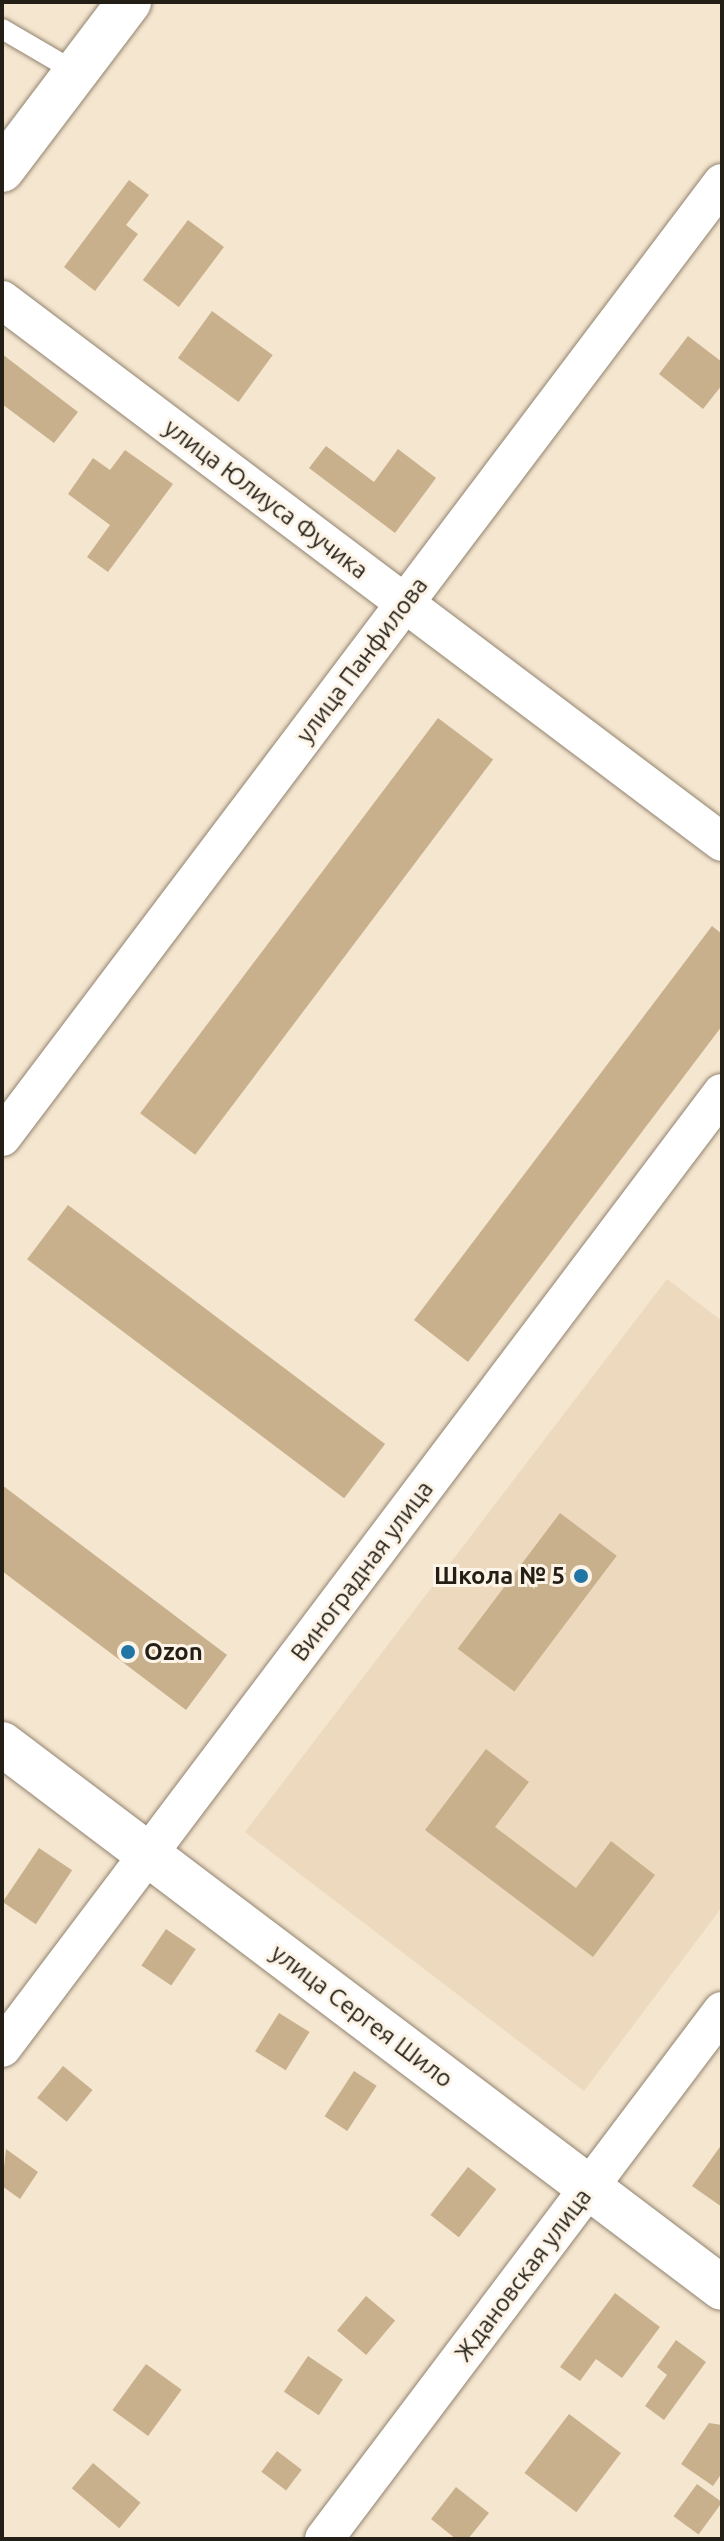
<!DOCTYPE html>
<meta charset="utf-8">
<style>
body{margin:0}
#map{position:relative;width:724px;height:2541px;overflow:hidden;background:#f5e6d0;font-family:Ubuntu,sans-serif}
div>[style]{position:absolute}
.built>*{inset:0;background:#edd9bd}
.building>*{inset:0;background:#c8b08c;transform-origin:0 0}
.roads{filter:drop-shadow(0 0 2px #91836f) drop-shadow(0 0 2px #91836f)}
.service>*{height:20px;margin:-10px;padding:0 10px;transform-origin:10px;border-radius:10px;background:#fff}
.minor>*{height:38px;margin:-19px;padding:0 19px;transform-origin:19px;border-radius:19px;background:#fff}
.tertiary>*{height:44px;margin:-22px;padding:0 22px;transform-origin:22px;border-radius:22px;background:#fff}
.dots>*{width:22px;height:22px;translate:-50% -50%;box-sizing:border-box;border:4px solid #fdf4e7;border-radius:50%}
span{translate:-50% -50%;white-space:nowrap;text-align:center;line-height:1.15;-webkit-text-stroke:6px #fdf4e7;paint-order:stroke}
.street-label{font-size:24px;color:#231e16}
.poi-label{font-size:24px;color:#231e16;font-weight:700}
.right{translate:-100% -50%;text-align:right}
.left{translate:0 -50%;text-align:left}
.frame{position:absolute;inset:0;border:4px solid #231e16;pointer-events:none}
</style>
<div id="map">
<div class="built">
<div style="clip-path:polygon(667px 1279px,722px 1321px,722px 1907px,584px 2091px,245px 1832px)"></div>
</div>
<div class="building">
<div style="clip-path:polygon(129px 180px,149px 195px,126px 225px,138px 234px,95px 291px,64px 267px)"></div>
<div style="left:188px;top:220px;width:45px;height:75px;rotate:37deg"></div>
<div style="left:212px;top:311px;width:75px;height:58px;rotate:36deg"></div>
<div style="clip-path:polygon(688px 336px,722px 362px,722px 385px,703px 409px,659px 374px)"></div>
<div style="clip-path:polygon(2px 354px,78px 412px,54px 443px,2px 404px)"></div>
<div style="clip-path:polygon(326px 446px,374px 482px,398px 449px,436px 478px,395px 533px,309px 468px)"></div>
<div style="clip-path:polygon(125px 450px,173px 484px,108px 572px,87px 557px,110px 525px,68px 494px,93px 458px,110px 470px)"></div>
<div style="left:438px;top:718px;width:69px;height:495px;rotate:37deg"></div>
<div style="clip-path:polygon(712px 926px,722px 934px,722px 1026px,468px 1362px,414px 1320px)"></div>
<div style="left:68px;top:1205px;width:397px;height:68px;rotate:37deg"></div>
<div style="clip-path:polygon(2px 1485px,227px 1655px,186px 1710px,2px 1571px)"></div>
<div style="left:560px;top:1513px;width:71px;height:170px;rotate:37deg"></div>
<div style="clip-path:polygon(486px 1749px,529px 1782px,495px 1827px,576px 1888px,611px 1841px,655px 1875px,593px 1957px,425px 1830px)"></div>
<div style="left:39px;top:1848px;width:40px;height:65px;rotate:34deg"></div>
<div style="left:166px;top:1929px;width:36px;height:44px;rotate:34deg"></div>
<div style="left:279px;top:2013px;width:36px;height:45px;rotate:32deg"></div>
<div style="left:63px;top:2066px;width:38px;height:41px;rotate:39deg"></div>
<div style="left:354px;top:2071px;width:27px;height:54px;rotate:33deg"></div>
<div style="clip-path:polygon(722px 2144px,722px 2207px,692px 2186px)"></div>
<div style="clip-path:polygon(6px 2149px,38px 2172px,20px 2199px,2px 2186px)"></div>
<div style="left:468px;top:2167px;width:36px;height:61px;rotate:38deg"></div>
<div style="clip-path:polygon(615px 2293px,660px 2327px,622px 2378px,596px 2359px,580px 2381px,560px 2367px)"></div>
<div style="left:366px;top:2296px;width:38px;height:45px;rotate:40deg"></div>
<div style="clip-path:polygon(676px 2340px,706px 2362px,664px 2420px,645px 2406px,667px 2375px,657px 2367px)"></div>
<div style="left:308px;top:2356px;width:42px;height:43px;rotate:34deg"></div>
<div style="left:146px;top:2364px;width:44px;height:57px;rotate:36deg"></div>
<div style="left:569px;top:2414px;width:65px;height:74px;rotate:37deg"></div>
<div style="clip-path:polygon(709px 2423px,722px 2425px,722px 2473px,713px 2486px,681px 2464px)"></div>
<div style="left:277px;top:2451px;width:31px;height:26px;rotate:37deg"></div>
<div style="left:93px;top:2463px;width:62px;height:33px;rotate:40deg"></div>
<div style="left:697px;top:2484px;width:31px;height:40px;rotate:36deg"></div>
<div style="clip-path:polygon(456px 2487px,489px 2513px,468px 2539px,456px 2539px,431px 2519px)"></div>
</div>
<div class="roads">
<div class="service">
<div style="left:2px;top:29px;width:86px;rotate:30.2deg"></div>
</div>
<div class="minor">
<div style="left:2px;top:300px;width:901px;rotate:36.97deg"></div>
<div style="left:2px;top:1137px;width:1195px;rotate:-52.96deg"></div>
<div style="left:2px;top:2048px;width:1196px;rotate:-52.99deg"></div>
<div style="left:324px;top:2539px;width:661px;rotate:-52.99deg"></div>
</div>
<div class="tertiary">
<div style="left:2px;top:170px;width:211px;rotate:-52.9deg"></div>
<div style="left:2px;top:1744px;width:902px;rotate:37.07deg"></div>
</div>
</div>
<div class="dots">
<div style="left:581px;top:1576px;background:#2176a6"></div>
<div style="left:128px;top:1652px;background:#2176a6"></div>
</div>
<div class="street-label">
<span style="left:266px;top:499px;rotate:37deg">улица Юлиуса Фучика</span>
<span style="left:362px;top:660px;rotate:-53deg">улица Панфилова</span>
<span style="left:362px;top:1571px;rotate:-53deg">Виноградная улица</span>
<span style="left:362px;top:2016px;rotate:37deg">улица Сергея Шило</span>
<span style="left:523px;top:2275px;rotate:-53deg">Ждановская улица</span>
</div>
<div class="poi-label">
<span class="right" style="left:565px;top:1576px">Школа № 5</span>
<span class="left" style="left:144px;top:1652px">Ozon</span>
</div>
<div class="frame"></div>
</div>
